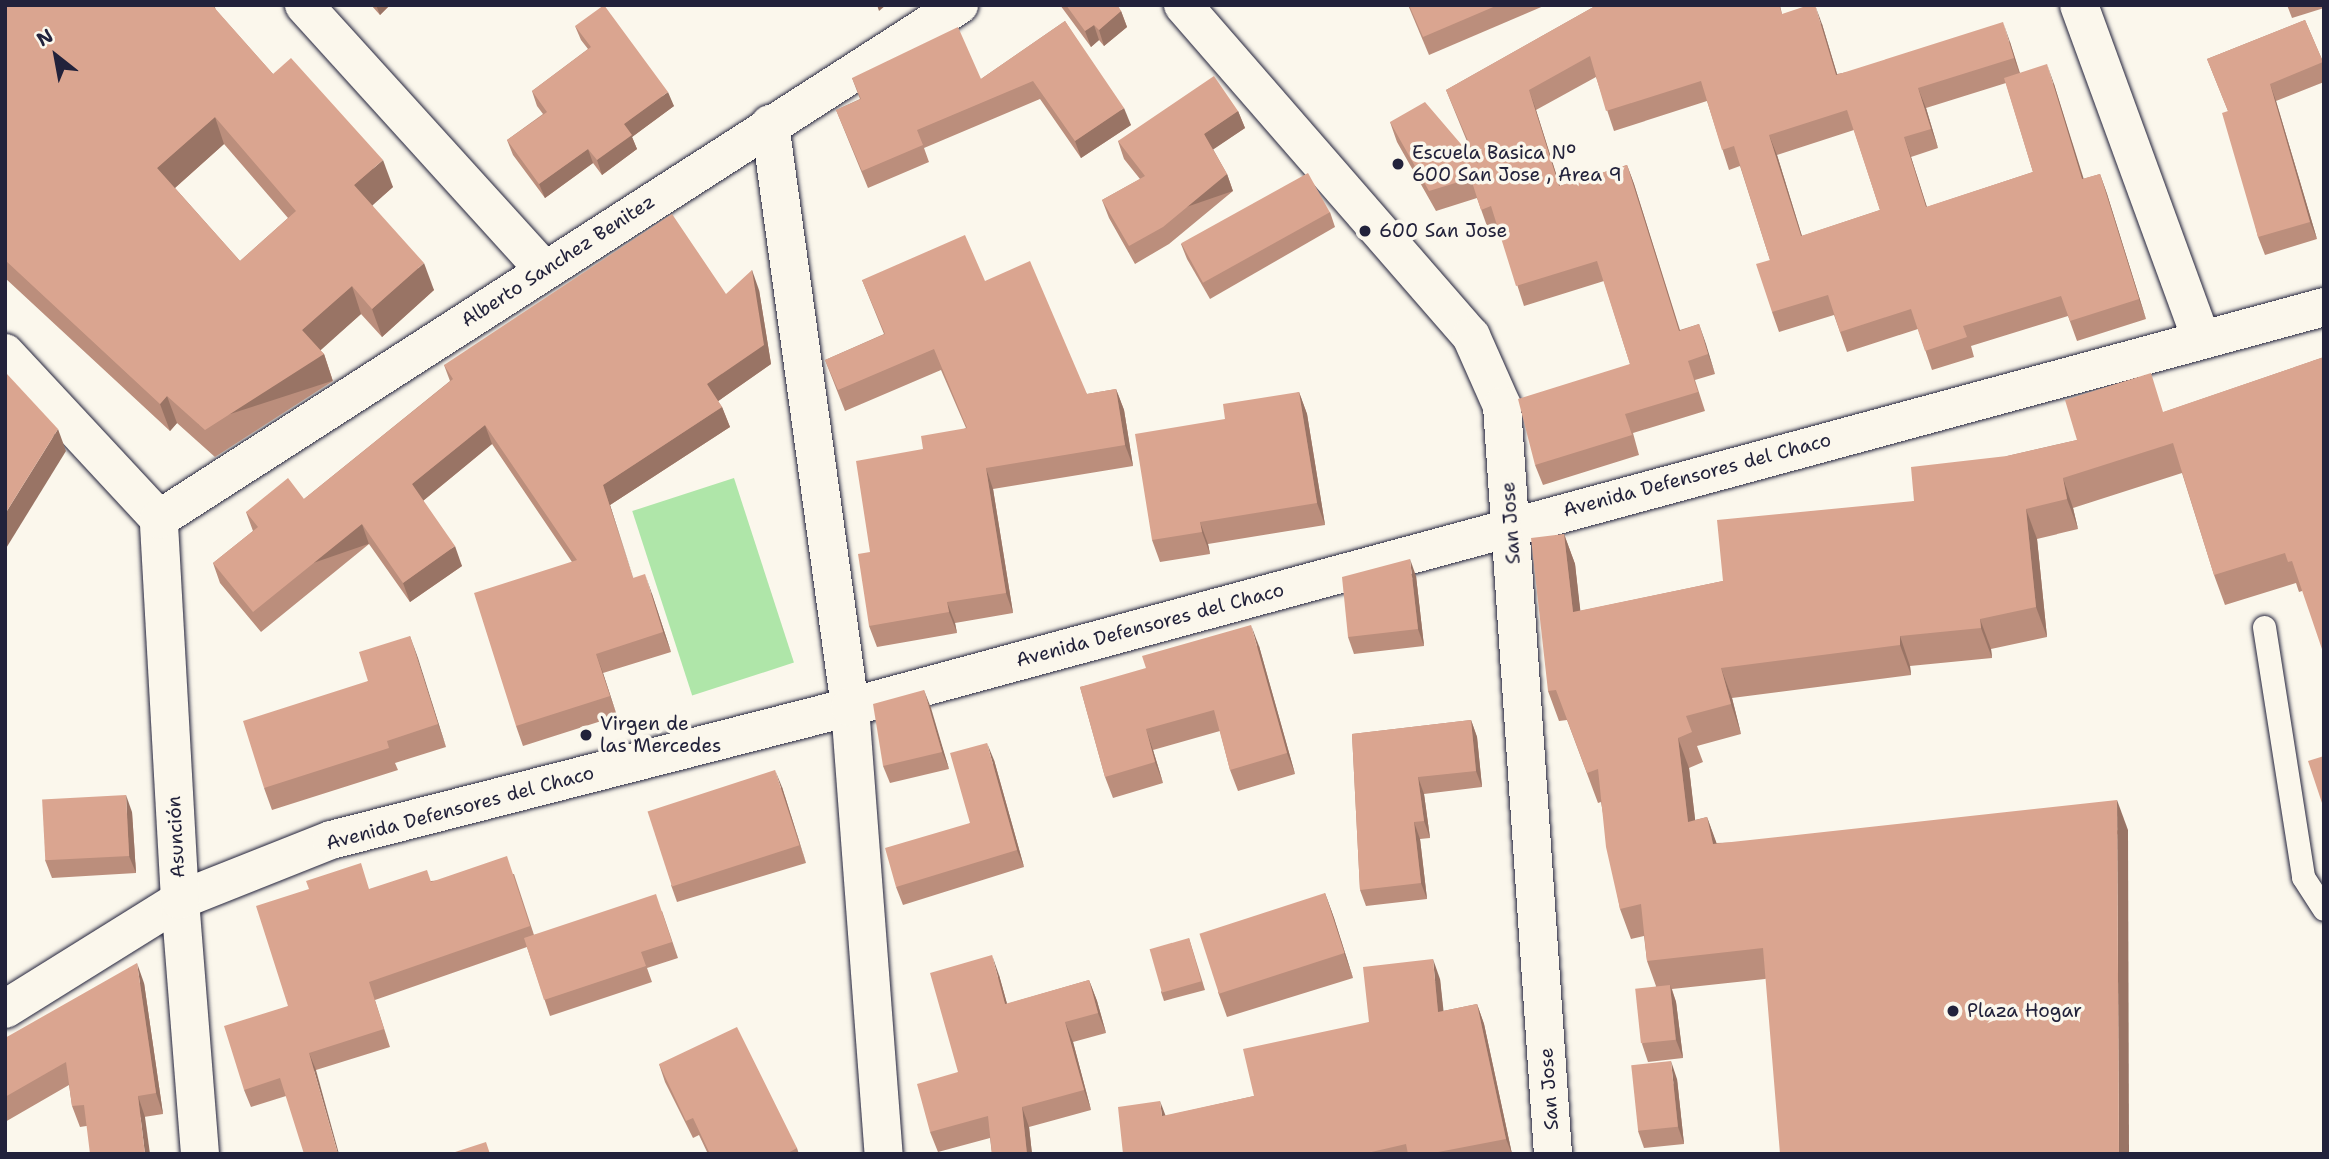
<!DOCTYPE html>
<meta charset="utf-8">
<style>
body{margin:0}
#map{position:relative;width:2329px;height:1159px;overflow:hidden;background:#fbf7ec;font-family:"Shantell Sans",sans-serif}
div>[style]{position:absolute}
.green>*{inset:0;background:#afe6a9;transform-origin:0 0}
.roads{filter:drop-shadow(0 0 2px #22223b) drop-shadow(0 0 2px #22223b)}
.service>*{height:23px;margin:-11.5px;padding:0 11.5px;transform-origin:11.5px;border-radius:11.5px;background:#fbf7ec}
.minor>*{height:38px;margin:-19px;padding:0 19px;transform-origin:19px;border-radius:19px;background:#fbf7ec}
.tertiary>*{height:38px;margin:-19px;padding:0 19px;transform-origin:19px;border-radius:19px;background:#fbf7ec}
.wall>*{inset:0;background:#bb8e7c}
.shaded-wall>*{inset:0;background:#997465;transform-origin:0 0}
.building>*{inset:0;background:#daa590;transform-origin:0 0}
.dots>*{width:19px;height:19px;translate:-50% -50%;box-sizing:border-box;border:4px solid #fbf7ec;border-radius:50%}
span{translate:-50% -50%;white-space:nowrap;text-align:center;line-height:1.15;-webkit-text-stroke:7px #fbf7ec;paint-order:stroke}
.poi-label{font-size:19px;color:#22223b}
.left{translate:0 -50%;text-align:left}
.street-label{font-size:19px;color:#22223b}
.frame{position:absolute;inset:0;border:7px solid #22223b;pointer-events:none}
.north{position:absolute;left:21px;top:21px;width:70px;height:70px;-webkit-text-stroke:5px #fbf7ec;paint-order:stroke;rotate:329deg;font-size:19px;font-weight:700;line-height:28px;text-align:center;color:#22223b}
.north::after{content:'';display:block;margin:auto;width:24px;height:32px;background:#22223b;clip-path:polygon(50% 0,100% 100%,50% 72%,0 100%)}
</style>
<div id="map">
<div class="green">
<div style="left:734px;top:478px;width:194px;height:107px;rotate:72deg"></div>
</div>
<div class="roads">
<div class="service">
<div style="left:2264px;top:627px;width:253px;rotate:81.1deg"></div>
<div style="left:2303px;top:877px;width:38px;rotate:57deg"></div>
</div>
<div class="minor">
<div style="left:304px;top:5px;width:358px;rotate:47.8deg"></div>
<div style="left:2079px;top:5px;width:355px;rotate:69.9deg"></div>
<div style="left:770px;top:124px;width:588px;rotate:82.19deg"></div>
<div style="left:850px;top:707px;width:448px;rotate:85.7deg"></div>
<div style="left:5px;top:353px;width:226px;rotate:47.1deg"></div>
</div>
<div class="tertiary">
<div style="left:1183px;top:5px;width:439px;rotate:49deg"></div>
<div style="left:1471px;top:336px;width:77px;rotate:66.1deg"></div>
<div style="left:1502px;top:406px;width:750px;rotate:86.1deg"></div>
<div style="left:5px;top:1009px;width:206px;rotate:-31.9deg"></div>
<div style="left:180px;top:900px;width:162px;rotate:-21.7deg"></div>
<div style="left:331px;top:840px;width:536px;rotate:-14.37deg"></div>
<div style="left:850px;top:707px;width:1527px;rotate:-15.18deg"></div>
<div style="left:200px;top:1154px;width:255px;rotate:-94.5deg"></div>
<div style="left:180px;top:900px;width:382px;rotate:-93.2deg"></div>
<div style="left:159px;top:519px;width:951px;rotate:-32.72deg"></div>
</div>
</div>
<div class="wall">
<div style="clip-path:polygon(evenodd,5px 5px,214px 5px,216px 10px,273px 74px,393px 187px,372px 205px,434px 290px,382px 337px,361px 314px,320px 350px,324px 354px,333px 381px,215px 457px,177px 423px,170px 431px,5px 278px,5px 5px,224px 144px,288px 218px,240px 261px,175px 188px,224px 144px)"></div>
<div style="clip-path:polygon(371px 5px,390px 5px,380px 15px)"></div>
<div style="clip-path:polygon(1060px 5px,1117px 5px,1121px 11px,1127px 27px,1104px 46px,1099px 40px,1091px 47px)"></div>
<div style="clip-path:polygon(1408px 5px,1546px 5px,1429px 55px)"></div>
<div style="clip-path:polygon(evenodd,1597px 5px,1780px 5px,1782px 14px,1822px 24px,1837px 74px,2010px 42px,2020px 73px,2054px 84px,2083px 179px,2100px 174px,2107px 194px,2146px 319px,2077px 341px,2068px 316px,1971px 346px,1974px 357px,1932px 370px,1918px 329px,1847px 352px,1834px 315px,1779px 332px,1772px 312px,1770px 260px,1740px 166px,1729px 170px,1707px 101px,1614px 131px,1596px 77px,1536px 110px,1560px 186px,1627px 165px,1634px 184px,1680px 330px,1699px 324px,1715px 374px,1695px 380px,1705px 411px,1633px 433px,1639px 455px,1543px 485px,1535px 465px,1630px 364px,1604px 281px,1524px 306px,1498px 226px,1488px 229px,1477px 198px,1436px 211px,1397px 142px,1390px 122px,1475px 161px,1446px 90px,1597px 5px,2006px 83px,2033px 172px,1927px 207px,1911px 157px,1938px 148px,1926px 108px,2006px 83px,1597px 5px,1854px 130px,1880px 210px,1802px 236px,1777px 155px,1854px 130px)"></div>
<div style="clip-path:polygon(2287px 5px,2324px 5px,2324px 8px,2292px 18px)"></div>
<div style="clip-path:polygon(2305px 20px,2324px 64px,2324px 82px,2276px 101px,2317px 239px,2265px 255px,2258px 237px,2228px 111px,2207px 59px)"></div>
<div style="clip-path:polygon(1065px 21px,1131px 125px,1081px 158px,1040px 99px,924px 148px,929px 162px,868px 188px,836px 110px,860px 99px,852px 78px,981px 79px)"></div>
<div style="clip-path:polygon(575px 26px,674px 106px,632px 137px,637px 149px,602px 175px,593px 163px,545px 198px,513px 155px,507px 140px,543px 114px,537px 106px,532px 91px,588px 49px,581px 40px)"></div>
<div style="clip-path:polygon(1238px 111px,1245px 128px,1213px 149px,1227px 174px,1233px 191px,1169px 244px,1135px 264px,1109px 218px,1102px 200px,1140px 179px,1124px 159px,1118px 141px)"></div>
<div style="clip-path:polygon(1330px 212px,1335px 227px,1210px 299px,1187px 259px,1181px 244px)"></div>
<div style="clip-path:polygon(862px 280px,985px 281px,1087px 394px,1116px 389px,1124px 410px,1133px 466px,993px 489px,1013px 613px,955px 623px,957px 633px,877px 647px,869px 626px,870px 552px,923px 449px,966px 428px,941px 370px,845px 411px,825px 360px,884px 334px)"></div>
<div style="clip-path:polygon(759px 290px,771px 364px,718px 401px,722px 407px,730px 427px,610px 505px,633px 578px,652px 594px,671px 652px,603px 673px,617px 716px,523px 746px,516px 726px,572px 562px,492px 444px,423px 501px,462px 566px,410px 602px,369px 544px,261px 632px,220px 583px,213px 563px,253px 531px,246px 512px,304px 499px,450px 381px,444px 365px,726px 294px)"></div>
<div style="clip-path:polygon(2324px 357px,2302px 591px,2299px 592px,2296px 583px,2225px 605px,2214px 575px,2182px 473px,2073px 508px,2078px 529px,2037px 539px,2047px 637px,1991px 649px,1992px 658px,1910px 666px,1911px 675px,1732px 698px,1741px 734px,1697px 746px,1703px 762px,1689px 768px,1695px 820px,1707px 817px,1716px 843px,2128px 830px,1765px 979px,1672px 989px,1676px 1002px,1683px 1058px,1648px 1062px,1642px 1044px,1656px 986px,1647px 961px,1644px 936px,1631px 939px,1620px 909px,1601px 802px,1598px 803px,1567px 720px,1559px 721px,1548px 691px,1564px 534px,1575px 564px,1580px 611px,1723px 581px,1914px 501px,2007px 456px,2077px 440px,2164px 412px)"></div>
<div style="clip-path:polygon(1299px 392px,1307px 414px,1325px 525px,1208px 544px,1210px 554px,1160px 562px,1152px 540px,1225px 419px)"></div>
<div style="clip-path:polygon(1416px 576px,1424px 646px,1354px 654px,1348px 637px)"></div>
<div style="clip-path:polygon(410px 636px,446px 747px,395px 763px,398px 770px,272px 810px,264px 788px,368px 681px)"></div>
<div style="clip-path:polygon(1259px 646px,1295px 774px,1238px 791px,1230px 770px,1220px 731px,1153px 750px,1163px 783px,1113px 798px,1105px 777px,1080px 687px)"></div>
<div style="clip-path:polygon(924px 690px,949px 769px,890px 783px,883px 766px)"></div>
<div style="clip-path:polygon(1471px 720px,1477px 737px,1482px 787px,1424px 794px,1430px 838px,1420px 839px,1427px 899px,1366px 906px,1360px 890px,1352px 734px)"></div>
<div style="clip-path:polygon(994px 760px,1024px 867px,903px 905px,896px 887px,970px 823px)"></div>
<div style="clip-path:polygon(782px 787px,806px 863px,677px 902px,671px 885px)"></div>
<div style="clip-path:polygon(132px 812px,136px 873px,52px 878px,45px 860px)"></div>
<div style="clip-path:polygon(514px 874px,534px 935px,662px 911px,678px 958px,647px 968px,652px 982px,550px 1016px,527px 947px,375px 1000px,390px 1047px,316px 1070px,286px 1096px,251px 1107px,244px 1090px,288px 1006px,370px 889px,431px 881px)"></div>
<div style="clip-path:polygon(1325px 893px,1334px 918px,1353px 978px,1227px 1017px,1218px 992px)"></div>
<div style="clip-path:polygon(1189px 938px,1205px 990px,1164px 1001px,1161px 992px)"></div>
<div style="clip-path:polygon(999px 975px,1007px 1004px,1089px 980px,1097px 1001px,1106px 1033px,1073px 1042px,1091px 1110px,1029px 1127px,1032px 1154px,992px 1154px,990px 1138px,938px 1152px,930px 1132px,958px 1072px)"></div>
<div style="clip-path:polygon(1440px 979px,1443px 1011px,1477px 1004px,1484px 1024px,1512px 1154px,1123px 1154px,1166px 1116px,1254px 1096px,1369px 1022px)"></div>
<div style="clip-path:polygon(144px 983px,163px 1114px,80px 1127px,72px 1106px,69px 1085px,5px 1122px,5px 1038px)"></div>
<div style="clip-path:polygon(659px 1064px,797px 1148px,799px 1154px,708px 1154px,699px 1135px,693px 1138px,665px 1082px)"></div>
<div style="clip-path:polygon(1677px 1079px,1684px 1144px,1644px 1148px,1638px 1131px)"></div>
</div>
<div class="shaded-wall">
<div style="clip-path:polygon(376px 5px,390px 5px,380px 15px)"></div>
<div style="clip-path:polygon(877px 5px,886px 5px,879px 11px)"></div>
<div style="clip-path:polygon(1815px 5px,1822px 24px,1843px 94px,1836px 75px)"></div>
<div style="clip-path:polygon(1121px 11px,1127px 27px,1104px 46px,1099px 30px)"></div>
<div style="clip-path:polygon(2003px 22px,2010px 42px,2021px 78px,2014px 58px)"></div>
<div style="clip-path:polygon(1094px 25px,1099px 40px,1091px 47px,1085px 31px)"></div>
<div style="clip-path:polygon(2047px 64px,2054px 84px,2090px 199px,2082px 179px)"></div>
<div style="clip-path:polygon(2270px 84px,2276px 101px,2317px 239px,2310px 222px)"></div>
<div style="clip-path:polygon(1918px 88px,1926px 108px,1938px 148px,1931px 129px)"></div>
<div style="clip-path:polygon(1529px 90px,1536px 110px,1566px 206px,1559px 186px)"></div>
<div style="clip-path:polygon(668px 92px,674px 106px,632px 137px,637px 149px,602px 175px,597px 160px,624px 124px)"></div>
<div style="clip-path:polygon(1124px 108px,1131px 125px,1081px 158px,1075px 141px)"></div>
<div style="clip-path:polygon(1238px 111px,1245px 128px,1211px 151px,1204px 134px)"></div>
<div style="clip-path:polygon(215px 117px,224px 144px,167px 195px,157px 168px)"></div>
<div style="clip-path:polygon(1769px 135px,1777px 155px,1808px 256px,1801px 236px)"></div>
<div style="clip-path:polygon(1904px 137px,1911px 157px,1933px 227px,1926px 207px)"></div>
<div style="clip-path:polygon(588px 149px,593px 163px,545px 198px,539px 184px)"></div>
<div style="clip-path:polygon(383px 160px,393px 187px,364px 213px,354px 185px)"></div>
<div style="clip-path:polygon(1627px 165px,1634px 184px,1686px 351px,1679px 331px)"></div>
<div style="left:1227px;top:174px;width:18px;height:83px;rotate:71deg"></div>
<div style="clip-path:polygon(2100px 174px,2107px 194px,2146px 319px,2139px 299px)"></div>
<div style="clip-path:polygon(424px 263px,434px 290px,382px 337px,372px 309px)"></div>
<div style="clip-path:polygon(752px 270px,759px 290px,771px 364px,714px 404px,707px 384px)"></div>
<div style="clip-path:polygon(352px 286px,361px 314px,312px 358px,302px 330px)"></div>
<div style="clip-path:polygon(1699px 324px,1706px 344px,1715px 374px,1708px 354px)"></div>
<div style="left:324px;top:354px;width:28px;height:141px;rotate:72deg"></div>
<div style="clip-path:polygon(1116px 389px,1124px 410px,1133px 466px,1125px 445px)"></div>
<div style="clip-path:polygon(1299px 392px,1307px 414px,1325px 525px,1317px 503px)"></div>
<div style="clip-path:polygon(167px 396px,177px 423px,170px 431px,160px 404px)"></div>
<div style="clip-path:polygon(722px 407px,730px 427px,610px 505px,640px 598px,603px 485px)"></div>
<div style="clip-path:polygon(485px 425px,492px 444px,419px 504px,412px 484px)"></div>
<div style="clip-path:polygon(58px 429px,66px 451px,5px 550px,5px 514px)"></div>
<div style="clip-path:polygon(986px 468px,993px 489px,1013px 613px,1006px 593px)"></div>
<div style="clip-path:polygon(2063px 478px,2073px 508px,2078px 529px,2067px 499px)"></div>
<div style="clip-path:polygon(2026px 509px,2037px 539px,2047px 637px,2036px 607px)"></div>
<div style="clip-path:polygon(1200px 522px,1208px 544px,1210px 554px,1202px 532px)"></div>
<div style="left:362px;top:524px;width:21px;height:140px;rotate:71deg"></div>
<div style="clip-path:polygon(1564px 534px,1575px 564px,1584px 642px,1573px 612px)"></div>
<div style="clip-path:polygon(455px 546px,462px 566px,410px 602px,403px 583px)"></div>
<div style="clip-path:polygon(1410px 559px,1416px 576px,1424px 646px,1418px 629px)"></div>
<div style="clip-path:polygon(645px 574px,652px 594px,671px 652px,663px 632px)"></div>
<div style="clip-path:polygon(947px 602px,955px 623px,957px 633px,949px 612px)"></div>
<div style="clip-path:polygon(1980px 619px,1991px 649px,1992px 658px,1981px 628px)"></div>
<div style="clip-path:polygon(1251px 625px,1259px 646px,1295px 774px,1287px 753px)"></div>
<div style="clip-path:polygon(410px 636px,418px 658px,446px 747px,438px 724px)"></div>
<div style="clip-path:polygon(1900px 636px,1910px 666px,1911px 675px,1900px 645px)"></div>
<div style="clip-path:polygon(596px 654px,603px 673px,617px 716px,610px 696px)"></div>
<div style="clip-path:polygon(1721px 668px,1732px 698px,1741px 734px,1731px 704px)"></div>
<div style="clip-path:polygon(924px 690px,931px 708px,949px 769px,942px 752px)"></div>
<div style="clip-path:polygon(1471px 720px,1477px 737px,1482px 787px,1476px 771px)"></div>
<div style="clip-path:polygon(1146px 729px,1153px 750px,1163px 783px,1155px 762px)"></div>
<div style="clip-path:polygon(1678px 738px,1689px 768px,1699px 852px,1688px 822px)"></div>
<div style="clip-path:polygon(987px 743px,994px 760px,1024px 867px,1017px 850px)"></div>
<div style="clip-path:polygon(775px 770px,782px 787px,806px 863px)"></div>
<div style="clip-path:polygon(1418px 777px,1424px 794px,1430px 838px,1424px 821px)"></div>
<div style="clip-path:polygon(126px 795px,132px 812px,136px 873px,129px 856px)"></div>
<div style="clip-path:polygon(2117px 800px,2128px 830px,2129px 1154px,2119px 1154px)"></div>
<div style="clip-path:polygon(1707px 817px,1718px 847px,1713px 844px)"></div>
<div style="clip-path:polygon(1414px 822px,1420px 839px,1427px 899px,1421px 883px)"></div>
<div style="clip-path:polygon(1325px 893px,1334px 918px,1353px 978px,1344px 953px)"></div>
<div style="clip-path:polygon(992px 955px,999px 975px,1013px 1025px,1005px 1004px)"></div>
<div style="clip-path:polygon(1433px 959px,1440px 979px,1446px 1033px,1438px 1012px)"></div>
<div style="clip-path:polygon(137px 963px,144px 983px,163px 1114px,156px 1093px)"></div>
<div style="clip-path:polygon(1089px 980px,1097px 1001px,1106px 1033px,1098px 1013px)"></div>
<div style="clip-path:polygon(1670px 985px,1676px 1002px,1683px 1058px,1676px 1040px)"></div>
<div style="clip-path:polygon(1477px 1004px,1484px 1024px,1512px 1154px,1506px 1139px)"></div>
<div style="clip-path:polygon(1065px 1022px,1073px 1042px,1091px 1110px,1084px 1090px)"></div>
<div style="clip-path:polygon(309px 1053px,316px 1070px,339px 1154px,338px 1154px)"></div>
<div style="clip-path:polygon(1671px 1061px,1677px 1079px,1684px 1144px,1678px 1127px)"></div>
<div style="clip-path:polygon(138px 1096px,145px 1117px,150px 1154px,145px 1154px)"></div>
<div style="clip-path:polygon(1160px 1101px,1168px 1122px,1162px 1116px)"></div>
<div style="clip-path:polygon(1022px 1107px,1029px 1127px,1032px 1154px,1027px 1154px)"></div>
</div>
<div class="building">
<div style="clip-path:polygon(evenodd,5px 5px,212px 5px,273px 74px,291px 58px,383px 160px,354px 185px,424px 263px,372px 309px,352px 286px,302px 330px,324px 354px,205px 430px,167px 396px,160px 404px,5px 260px,5px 5px,215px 117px,296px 211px,240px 261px,157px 168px,215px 117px)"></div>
<div style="clip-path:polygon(604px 5px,668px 92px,624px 124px,632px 135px,597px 160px,588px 149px,539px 184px,507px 140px,547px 112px,532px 91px,591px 47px,575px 26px)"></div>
<div style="clip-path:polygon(1066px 5px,1117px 5px,1121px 11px,1099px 30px,1094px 25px,1085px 31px)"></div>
<div style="clip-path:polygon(1409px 5px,1498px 5px,1423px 37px)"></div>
<div style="clip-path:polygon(evenodd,1597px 5px,1779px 5px,1782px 14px,1809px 5px,1815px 5px,1836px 75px,2003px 22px,2014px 58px,1918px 88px,1931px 129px,1904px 137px,1926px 207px,2033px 172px,2004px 78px,2047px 64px,2082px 179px,2100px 174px,2139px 299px,2070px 321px,2061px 296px,1963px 326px,1967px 337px,1925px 351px,1911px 309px,1840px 332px,1828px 295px,1772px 312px,1756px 264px,1770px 260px,1734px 146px,1722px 150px,1701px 81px,1606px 111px,1590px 56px,1529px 90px,1559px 186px,1627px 165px,1679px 331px,1699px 324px,1708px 354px,1688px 361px,1698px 392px,1625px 414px,1632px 435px,1535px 465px,1518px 399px,1630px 364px,1597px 261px,1516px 286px,1491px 206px,1481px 210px,1471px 179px,1475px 177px,1429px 191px,1390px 122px,1425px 102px,1478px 164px,1446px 90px,1597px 5px,1847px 110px,1880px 210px,1801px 236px,1769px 135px,1847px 110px)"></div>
<div style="clip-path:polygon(2305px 20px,2323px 62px,2270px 84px,2310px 222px,2258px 237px,2222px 113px,2228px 111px,2207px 59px)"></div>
<div style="clip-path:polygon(1065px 21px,1124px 108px,1075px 141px,1033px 81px,917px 130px,923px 145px,862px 171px,836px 110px,861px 99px,852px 78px,958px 27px,981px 79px)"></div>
<div style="clip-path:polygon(1214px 76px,1238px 111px,1204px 134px,1227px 174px,1163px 227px,1129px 246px,1102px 200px,1145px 176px,1118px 141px)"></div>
<div style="left:1308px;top:173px;width:45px;height:145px;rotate:61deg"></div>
<div style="clip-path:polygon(672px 214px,726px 294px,752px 270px,764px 345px,707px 384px,722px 407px,603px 485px,633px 578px,645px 574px,663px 632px,596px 654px,610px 696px,516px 726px,474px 593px,577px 560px,485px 425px,412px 484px,455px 546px,403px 583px,362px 524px,253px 612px,213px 563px,258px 527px,246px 512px,288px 478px,304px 499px,453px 379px,444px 365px)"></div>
<div style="clip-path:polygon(965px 235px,985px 281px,1030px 261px,1087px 394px,1116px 389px,1125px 445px,986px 468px,1006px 593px,947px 602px,949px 612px,869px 626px,858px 554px,870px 552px,856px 461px,923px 449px,921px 436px,967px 428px,934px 349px,838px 390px,825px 360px,885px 334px,862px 280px)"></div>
<div style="clip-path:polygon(2324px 357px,2324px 655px,2292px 561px,2288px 562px,2285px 553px,2214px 575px,2173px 443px,2063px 478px,2067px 499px,2026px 509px,2036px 607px,1980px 619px,1981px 628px,1900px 636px,1900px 645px,1721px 668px,1731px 704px,1686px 716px,1692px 732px,1678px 738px,1688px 822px,1707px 817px,1713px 844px,2117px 800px,2119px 1154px,1780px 1154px,1763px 948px,1647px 961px,1641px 904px,1620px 909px,1606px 847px,1598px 769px,1587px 773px,1556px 690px,1548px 691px,1531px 538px,1564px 534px,1573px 612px,1723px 581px,1717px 520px,1914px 501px,1911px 467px,2007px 456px,2077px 440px,2065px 400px,2151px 373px,2163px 412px)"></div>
<div style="clip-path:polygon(7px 374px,58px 429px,5px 514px,5px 376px)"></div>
<div style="clip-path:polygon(1299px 392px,1317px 503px,1200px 522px,1202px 532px,1152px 540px,1135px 434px,1225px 419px,1223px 404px)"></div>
<div style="clip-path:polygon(1410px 559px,1418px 629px,1348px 637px,1342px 577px)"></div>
<div style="clip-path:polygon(1251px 625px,1287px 753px,1230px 770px,1214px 710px,1146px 729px,1155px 762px,1105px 777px,1080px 687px,1146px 668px,1142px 656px)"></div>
<div style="clip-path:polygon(410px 636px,438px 724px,387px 741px,389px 748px,264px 788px,243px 721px,368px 681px,359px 652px)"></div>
<div style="clip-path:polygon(924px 690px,942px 752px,883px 766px,873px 704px)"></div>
<div style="clip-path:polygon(1471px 720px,1476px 771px,1418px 777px,1424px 821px,1414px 822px,1421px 883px,1360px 890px,1352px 734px)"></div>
<div style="clip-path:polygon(987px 743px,1017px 850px,896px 887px,885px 848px,970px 823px,950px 753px)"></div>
<div style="clip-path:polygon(2324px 756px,2324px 809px,2308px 761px)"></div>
<div style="left:775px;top:770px;width:79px;height:134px;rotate:72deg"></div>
<div style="left:126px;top:795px;width:61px;height:84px;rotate:87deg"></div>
<div style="clip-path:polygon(507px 856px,530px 926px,369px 982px,384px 1029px,309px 1053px,338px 1154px,304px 1154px,280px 1078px,244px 1090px,224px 1026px,288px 1006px,256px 906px,309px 889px,306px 881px,361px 863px,369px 889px,427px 870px,431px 882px)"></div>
<div style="left:1325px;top:893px;width:63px;height:132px;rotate:72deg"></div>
<div style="clip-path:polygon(656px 894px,672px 942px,641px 952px,646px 966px,544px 1000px,524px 938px)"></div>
<div style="left:1189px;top:938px;width:45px;height:41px;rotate:74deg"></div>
<div style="clip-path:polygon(992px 955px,1005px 1004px,1089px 980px,1098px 1013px,1065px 1022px,1084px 1090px,1022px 1107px,1027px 1154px,992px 1154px,988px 1116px,930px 1132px,917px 1084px,958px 1072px,930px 973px)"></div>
<div style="clip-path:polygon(1433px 959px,1438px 1012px,1477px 1004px,1506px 1139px,1428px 1154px,1408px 1154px,1406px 1144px,1363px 1154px,1123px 1154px,1118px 1107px,1160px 1101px,1162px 1116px,1254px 1096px,1243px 1049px,1369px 1022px,1363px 967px)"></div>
<div style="clip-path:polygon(137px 963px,156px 1093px,138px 1096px,145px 1154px,90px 1154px,84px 1105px,72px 1106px,66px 1062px,5px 1097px,5px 1038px)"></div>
<div style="left:1670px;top:985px;width:55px;height:35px;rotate:84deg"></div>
<div style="clip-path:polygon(737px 1027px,797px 1148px,786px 1154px,710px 1154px,693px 1118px,686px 1121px,659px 1064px)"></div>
<div style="left:1671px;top:1061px;width:66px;height:40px;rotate:84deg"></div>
<div style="clip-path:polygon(486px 1142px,490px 1154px,449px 1154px)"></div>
</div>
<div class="dots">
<div style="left:1398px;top:164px;background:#22223b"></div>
<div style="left:1365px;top:231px;background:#22223b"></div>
<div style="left:586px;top:735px;background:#22223b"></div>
<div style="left:1953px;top:1011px;background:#22223b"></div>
</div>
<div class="poi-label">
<span class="left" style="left:1412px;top:164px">Escuela Basica N°<br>600 San Jose , Area 9</span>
<span class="left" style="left:1379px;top:231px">600 San Jose</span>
<span class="left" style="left:600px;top:735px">Virgen de<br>las Mercedes</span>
<span class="left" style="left:1967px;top:1011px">Plaza Hogar</span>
</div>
<div class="street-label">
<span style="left:558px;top:261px;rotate:-33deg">Alberto Sanchez Benitez</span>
<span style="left:1697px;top:475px;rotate:-15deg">Avenida Defensores del Chaco</span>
<span style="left:1511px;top:523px;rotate:-94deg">San Jose</span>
<span style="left:1150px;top:625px;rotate:-15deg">Avenida Defensores del Chaco</span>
<span style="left:460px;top:808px;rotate:-15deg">Avenida Defensores del Chaco</span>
<span style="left:176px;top:837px;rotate:-93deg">Asunción</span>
<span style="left:1549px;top:1089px;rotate:-94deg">San Jose</span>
</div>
<div class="frame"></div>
<div class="north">N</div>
</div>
